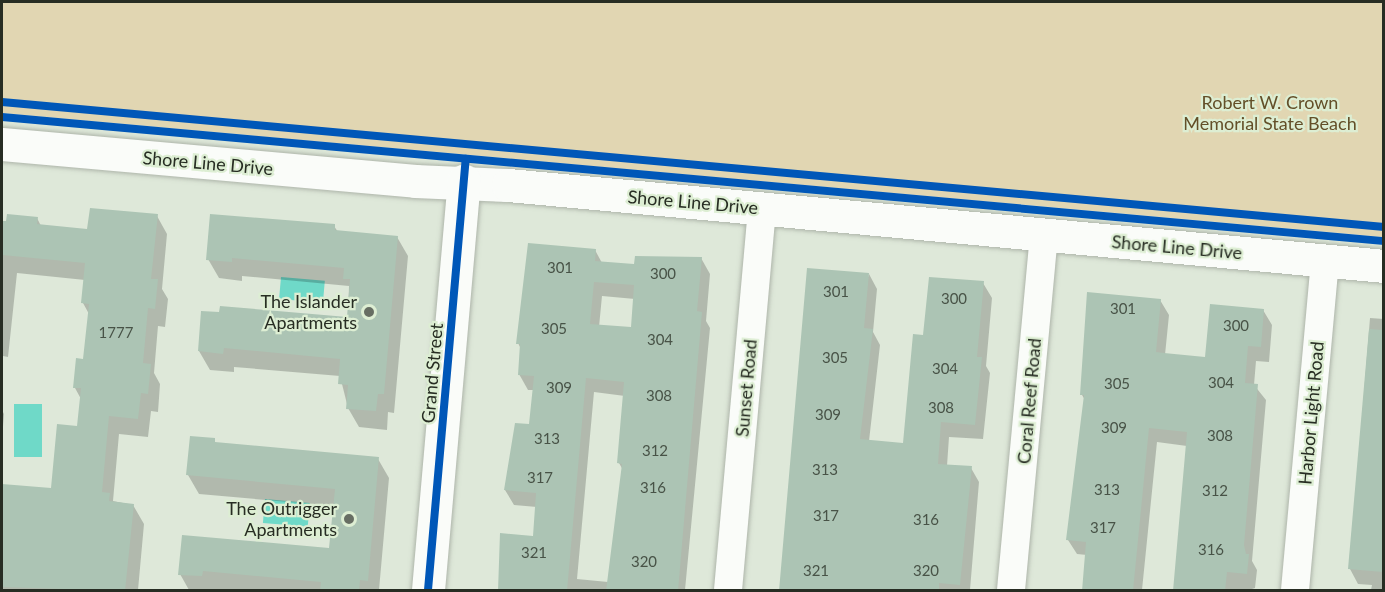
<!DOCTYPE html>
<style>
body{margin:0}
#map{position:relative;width:1385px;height:592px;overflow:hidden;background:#dee8d9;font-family:Lato,sans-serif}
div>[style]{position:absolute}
.green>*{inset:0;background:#e1d6b2}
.water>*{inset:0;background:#6fd9c8;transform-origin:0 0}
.shadow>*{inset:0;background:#0003}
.building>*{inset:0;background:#acc4b4}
.roads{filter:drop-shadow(0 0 2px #aeb5aa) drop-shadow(0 0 2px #aeb5aa)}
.street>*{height:28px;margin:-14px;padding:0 14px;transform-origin:14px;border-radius:14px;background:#fafcf9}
.secondary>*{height:33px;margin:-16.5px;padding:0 16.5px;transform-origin:16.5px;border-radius:16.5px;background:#fafcf9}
.cycleway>*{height:8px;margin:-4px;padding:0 4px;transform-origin:4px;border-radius:4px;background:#0057b8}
.dots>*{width:16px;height:16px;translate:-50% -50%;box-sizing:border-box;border:3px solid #ddeed3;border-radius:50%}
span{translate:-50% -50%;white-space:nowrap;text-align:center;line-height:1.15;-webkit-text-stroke:4.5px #ddeed3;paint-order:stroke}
.number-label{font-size:15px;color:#485347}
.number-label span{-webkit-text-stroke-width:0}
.park-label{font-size:18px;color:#634f28}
.street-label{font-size:18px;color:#272d23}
.poi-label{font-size:18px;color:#272d23}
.right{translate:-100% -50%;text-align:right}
.frame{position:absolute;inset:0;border:3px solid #272d23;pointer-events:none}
</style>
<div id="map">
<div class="green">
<div style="clip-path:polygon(2px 2px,1383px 2px,1383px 237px,2px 113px)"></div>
</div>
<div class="water">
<div style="left:281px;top:277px;width:44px;height:22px;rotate:5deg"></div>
<div style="left:14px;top:404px;width:28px;height:53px"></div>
<div style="left:265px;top:499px;width:45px;height:24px;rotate:5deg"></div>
</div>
<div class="shadow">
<div style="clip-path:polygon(157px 216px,167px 234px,162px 289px,168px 299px,165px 327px,158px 326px,154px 373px,160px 384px,158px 412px,151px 411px,148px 437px,119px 434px,113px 501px,133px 505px,144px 524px,138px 590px,2px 590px,2px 485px,52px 490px,78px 427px,81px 399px,75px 388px,84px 360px,89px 314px,83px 303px,85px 280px,17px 273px,8px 357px,3px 356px,2px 368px,2px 222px,37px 218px,41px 226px,89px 231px)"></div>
<div style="clip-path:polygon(334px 226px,338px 232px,397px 237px,408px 256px,394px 413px,388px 412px,387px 430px,359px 427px,348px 408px,340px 376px,234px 367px,234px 372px,210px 370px,199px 351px,221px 314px,348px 319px,349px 286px,242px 276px,242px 281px,219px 278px,208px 259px)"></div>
<div style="clip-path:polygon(evenodd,595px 250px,602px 263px,636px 266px,701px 258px,710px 274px,706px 321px,710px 328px,685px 590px,498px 590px,534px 537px,537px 507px,514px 505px,505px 490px,531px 426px,534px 390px,528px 390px,519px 374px,521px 349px,518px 343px,595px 250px,602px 296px,635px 299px,632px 329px,599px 327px,602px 296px,595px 250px,594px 392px,625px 396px,619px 463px,623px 470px,608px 582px,577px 579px,594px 392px)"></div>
<div style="clip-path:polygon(869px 274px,877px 289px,873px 332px,880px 345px,869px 441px,904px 445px,925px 337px,983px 283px,992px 298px,986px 366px,990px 373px,983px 439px,949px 437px,947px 466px,971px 468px,979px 482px,970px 590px,780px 590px)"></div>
<div style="clip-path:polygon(1160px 300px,1169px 315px,1165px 355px,1207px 358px,1263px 310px,1272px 325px,1269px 362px,1256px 361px,1254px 385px,1266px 400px,1252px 561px,1257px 570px,1255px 588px,1249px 590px,1175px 590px,1187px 446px,1157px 442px,1142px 590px,1084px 590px,1087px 555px,1077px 554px,1068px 540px,1085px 400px,1082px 395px)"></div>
<div style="clip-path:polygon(1370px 318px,1384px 319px,1384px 590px,1371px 590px,1372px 585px,1358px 584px,1350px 569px)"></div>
<div style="clip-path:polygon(2px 410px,4px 414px,2px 439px)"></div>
<div style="clip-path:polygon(214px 440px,216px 444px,378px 459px,389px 478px,379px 590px,189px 590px,180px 574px,330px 550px,334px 506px,199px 494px,188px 475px)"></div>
</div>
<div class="building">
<div style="clip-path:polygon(90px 208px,158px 214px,151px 279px,158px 279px,155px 309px,148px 308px,143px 363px,151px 364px,148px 394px,141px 393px,138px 419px,109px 416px,102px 492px,110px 493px,109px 501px,134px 504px,125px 591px,2px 587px,2px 484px,51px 488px,57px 424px,77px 426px,81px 388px,73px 388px,76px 358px,83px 359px,89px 304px,81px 303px,85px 263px,2px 255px,2px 221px,6px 221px,7px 214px,38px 217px,37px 224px,87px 229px)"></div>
<div style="clip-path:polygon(210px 214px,335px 224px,335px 230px,398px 236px,384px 394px,378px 394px,376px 411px,346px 409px,348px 385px,338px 384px,340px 359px,224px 348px,223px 354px,198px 351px,201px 311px,219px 312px,220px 306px,347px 317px,350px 279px,343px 279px,344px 268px,232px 258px,232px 262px,206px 260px)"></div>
<div style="clip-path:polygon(evenodd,528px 243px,596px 249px,595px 261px,634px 264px,635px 256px,702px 257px,697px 311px,702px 312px,678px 591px,606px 591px,622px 464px,617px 463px,624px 382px,586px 378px,567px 591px,498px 591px,500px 533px,533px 536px,536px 493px,504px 490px,515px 423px,529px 424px,534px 376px,518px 375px,520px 344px,516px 344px,528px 243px,594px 282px,634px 285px,631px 327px,590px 324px,594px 282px)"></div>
<div style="clip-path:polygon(807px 268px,869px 273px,864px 328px,873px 329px,860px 439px,903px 443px,913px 334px,923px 335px,929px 277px,984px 281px,977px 357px,982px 357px,975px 425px,941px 422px,938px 464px,972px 466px,960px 585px,939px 583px,939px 591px,779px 591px)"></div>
<div style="clip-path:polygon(1087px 292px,1161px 299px,1156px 352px,1164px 353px,1205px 357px,1210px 304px,1264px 309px,1261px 347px,1248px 346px,1245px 383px,1258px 384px,1244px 545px,1246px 554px,1249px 554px,1247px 574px,1227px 572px,1225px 591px,1173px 591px,1187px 432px,1149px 428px,1133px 591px,1082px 591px,1086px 542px,1066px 540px,1084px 395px,1080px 395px)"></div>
<div style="clip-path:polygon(1369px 329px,1383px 330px,1383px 572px,1348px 569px)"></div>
<div style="clip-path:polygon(190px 436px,215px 438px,215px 442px,379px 457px,368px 581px,360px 580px,359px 591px,320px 591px,321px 582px,203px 571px,202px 576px,178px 575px,182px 535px,329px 548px,335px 489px,186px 475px)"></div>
</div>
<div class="roads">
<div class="street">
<div style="left:728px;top:590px;width:384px;rotate:-84.9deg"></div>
<div style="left:1011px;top:590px;width:358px;rotate:-84.7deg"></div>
<div style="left:1295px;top:590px;width:330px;rotate:-84.8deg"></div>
</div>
<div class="secondary">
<div style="left:2px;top:144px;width:415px;rotate:5.1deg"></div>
<div style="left:415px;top:181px;width:93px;rotate:2.5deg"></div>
<div style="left:508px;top:185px;width:880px;rotate:5.28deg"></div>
<div style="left:428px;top:590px;width:411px;rotate:-85deg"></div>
</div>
</div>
<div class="cycleway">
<div style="left:2px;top:102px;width:1388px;rotate:5.17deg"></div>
<div style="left:2px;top:117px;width:1388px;rotate:5.13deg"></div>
<div style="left:428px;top:590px;width:433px;rotate:-85deg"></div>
</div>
<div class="dots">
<div style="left:369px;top:312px;background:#676e63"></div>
<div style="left:349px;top:519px;background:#676e63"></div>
</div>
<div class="number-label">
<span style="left:560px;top:268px">301</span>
<span style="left:663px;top:274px">300</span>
<span style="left:836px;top:292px">301</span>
<span style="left:954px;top:299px">300</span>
<span style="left:1123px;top:309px">301</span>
<span style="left:1236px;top:326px">300</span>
<span style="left:554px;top:329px">305</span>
<span style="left:116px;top:333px">1777</span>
<span style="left:660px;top:340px">304</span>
<span style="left:835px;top:358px">305</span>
<span style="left:945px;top:369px">304</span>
<span style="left:1221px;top:383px">304</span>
<span style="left:1117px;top:384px">305</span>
<span style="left:559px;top:388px">309</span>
<span style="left:659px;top:396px">308</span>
<span style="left:941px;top:408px">308</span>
<span style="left:828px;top:415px">309</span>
<span style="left:1114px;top:428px">309</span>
<span style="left:1220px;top:436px">308</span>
<span style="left:547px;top:439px">313</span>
<span style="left:655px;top:451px">312</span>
<span style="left:825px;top:470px">313</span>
<span style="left:540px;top:478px">317</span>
<span style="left:653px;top:488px">316</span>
<span style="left:1107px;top:490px">313</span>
<span style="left:1215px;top:491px">312</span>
<span style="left:826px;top:516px">317</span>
<span style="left:926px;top:520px">316</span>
<span style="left:1103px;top:528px">317</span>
<span style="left:1211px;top:550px">316</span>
<span style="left:534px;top:553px">321</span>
<span style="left:644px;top:562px">320</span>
<span style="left:816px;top:571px">321</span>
<span style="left:926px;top:571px">320</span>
</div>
<div class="park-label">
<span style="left:1270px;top:113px">Robert W. Crown<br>Memorial State Beach</span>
</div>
<div class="street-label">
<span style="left:208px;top:163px;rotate:5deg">Shore Line Drive</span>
<span style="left:693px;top:202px;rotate:5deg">Shore Line Drive</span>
<span style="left:1177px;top:247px;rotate:5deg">Shore Line Drive</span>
<span style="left:432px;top:373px;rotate:-85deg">Grand Street</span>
<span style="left:746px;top:388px;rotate:-85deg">Sunset Road</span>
<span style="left:1029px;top:401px;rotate:-85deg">Coral Reef Road</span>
<span style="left:1311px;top:413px;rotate:-85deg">Harbor Light Road</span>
</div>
<div class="poi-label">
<span class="right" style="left:357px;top:312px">The Islander<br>Apartments</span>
<span class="right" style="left:337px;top:519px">The Outrigger<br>Apartments</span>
</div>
<div class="frame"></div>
</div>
